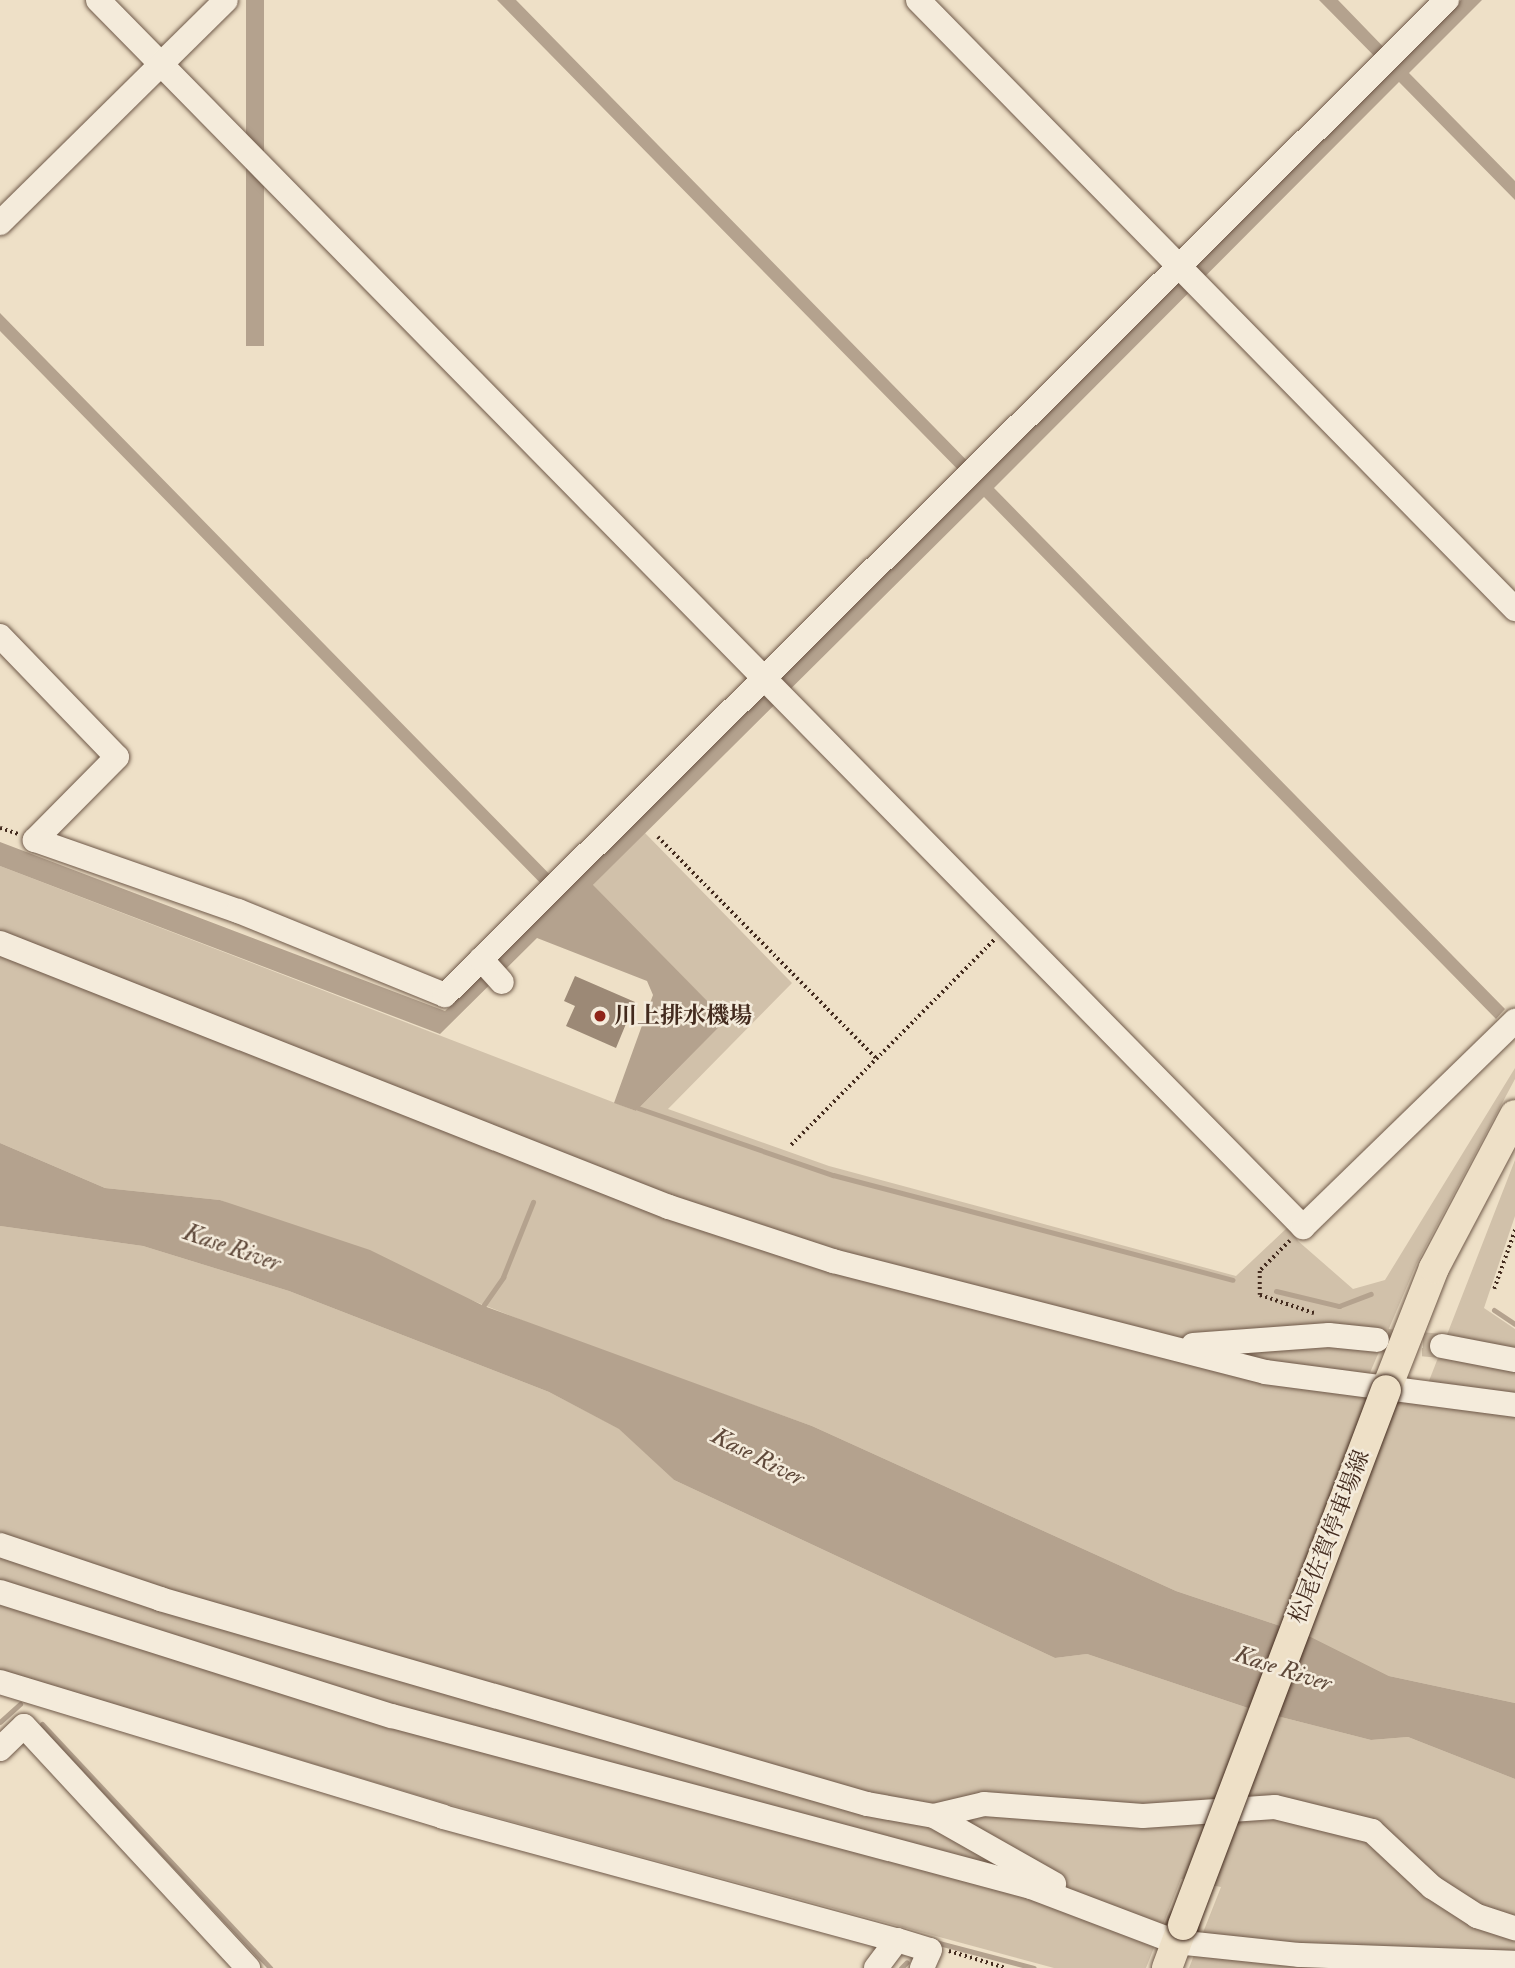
<!DOCTYPE html>
<meta charset="utf-8">
<style>
body{margin:0}
#map{position:relative;width:1515px;height:1968px;overflow:hidden;background:#eee0c7;font-family:"IM FELL Double Pica","Noto Serif JP",serif}
div>[style]{position:absolute}
.green>*{inset:0;background:#d1c1aa}
.water>*{inset:0;background:#b4a28e;transform-origin:0 0}
.stream>*{height:5px;margin:-2.5px;padding:0 2.5px;transform-origin:2.5px;border-radius:2.5px;background:#b4a28e}
.building>*{inset:0;background:#9c8976}
.minor-tunnel>*{height:24px;margin-top:-12px;transform-origin:0;background:repeating-linear-gradient(90deg,#ccbca5 0 24px,transparent 0 36px)}
.path>*{height:3.5px;margin-top:-1.75px;transform-origin:0;background:repeating-linear-gradient(90deg,#432b1e 0 2px,transparent 0 5.5px)}
.roads{filter:drop-shadow(0 0 2px #6e5848) drop-shadow(0 0 2px #6e5848)}
.minor>*{height:24px;margin:-12px;padding:0 12px;transform-origin:12px;border-radius:12px;background:#f4ebdb}
.major>*{height:30px;margin:-15px;padding:0 15px;transform-origin:15px;border-radius:15px;background:#eee0c7}
.bridges{filter:drop-shadow(0 0 2px #432b1e) drop-shadow(0 0 2px #432b1e)}
.major-bridge>*{height:30px;margin:-15px;padding:0 15px;transform-origin:15px;border-radius:15px;background:#eee0c7}
.dots>*{width:19px;height:19px;translate:-50% -50%;box-sizing:border-box;border:4px solid #f4ebdb;border-radius:50%}
span{translate:-50% -50%;white-space:nowrap;text-align:center;line-height:1.15;-webkit-text-stroke:5px #f4ebdb;paint-order:stroke}
.poi-label{font-size:23px;color:#432b1e;font-weight:700}
.left{translate:0 -50%;text-align:left}
.street-label{font-size:23px;color:#432b1e}
.water-label{font-size:24px;color:#5f493a;font-style:italic}
</style>
<div id="map">
<div class="green">
<div style="clip-path:polygon(645px 833px,792px 983px,668px 1109px,829px 1166px,1236px 1276px,1290px 1225px,1298px 1241px,1353px 1289px,1385px 1280px,1515px 1068px,1515px 1079px,1417px 1263px,1360px 1396px,1420px 1404px,1515px 1160px,1515px 1216px,1484px 1308px,1515px 1329px,1515px 1703px,1389px 1676px,1307px 1635px,1176px 1591px,812px 1426px,564px 1337px,220px 1200px,105px 1188px,0 1143px,0 866px,636px 1111px,726px 1020px,592px 886px)"></div>
<div style="clip-path:polygon(0 1226px,143px 1246px,289px 1291px,549px 1392px,620px 1429px,674px 1480px,1055px 1658px,1087px 1654px,1257px 1711px,1371px 1740px,1408px 1737px,1515px 1779px,1515px 1968px,1189px 1968px,1221px 1887px,1181px 1879px,1146px 1968px,1054px 1968px,451px 1805px,0 1670px)"></div>
</div>
<div class="water">
<div style="left:246px;top:0;width:18px;height:346px"></div>
<div style="clip-path:polygon(497px 0,516px 0,983px 477px,1389px 71px,1319px 0,1338px 0,1398px 62px,1461px 0,1482px 0,1409px 73px,1515px 181px,1515px 200px,1399px 82px,994px 488px,1505px 1009px,1496px 1019px,984px 497px,593px 885px,726px 1020px,636px 1111px,614px 1103px,653px 995px,647px 981px,537px 938px,440px 1034px,0 866px,0 842px,445px 1011px,557px 900px,0 331px,0 313px,566px 891px,974px 486px)"></div>
<div style="clip-path:polygon(0 1143px,105px 1188px,220px 1200px,370px 1250px,484px 1306px,812px 1426px,1176px 1591px,1307px 1635px,1389px 1676px,1515px 1703px,1515px 1779px,1408px 1737px,1371px 1740px,1257px 1711px,1087px 1654px,1055px 1658px,674px 1480px,619px 1429px,549px 1392px,289px 1291px,143px 1246px,0 1226px)"></div>
</div>
<div class="stream">
<div style="left:638px;top:1108px;width:206px;rotate:19deg"></div>
<div style="left:833px;top:1175px;width:413px;rotate:14.7deg"></div>
<div style="left:1276px;top:1291px;width:65px;rotate:13.4deg"></div>
<div style="left:1339px;top:1306px;width:34px;rotate:-21deg"></div>
<div style="left:481px;top:1309px;width:39px;rotate:-55deg"></div>
<div style="left:503px;top:1277px;width:81px;rotate:-68.2deg"></div>
<div style="left:1494px;top:1310px;width:25px;rotate:34deg"></div>
<div style="left:0;top:1722px;width:27px;rotate:-42deg"></div>
<div style="left:42px;top:1724px;width:334px;rotate:46.9deg"></div>
<div style="left:935px;top:1942px;width:102px;rotate:14.7deg"></div>
<div style="left:901px;top:1968px;width:8px;rotate:-45deg"></div>
</div>
<div class="building">
<div style="clip-path:polygon(575px 976px,635px 1002px,616px 1048px,566px 1026px,575px 1006px,564px 1001px)"></div>
</div>
<div class="minor-tunnel">
<div style="left:1387px;top:1341px;width:55px;rotate:5.2deg"></div>
</div>
<div class="path">
<div style="left:0;top:828px;width:19px;rotate:18deg"></div>
<div style="left:658px;top:837px;width:310px;rotate:45.4deg"></div>
<div style="left:791px;top:1145px;width:289px;rotate:-45.3deg"></div>
<div style="left:1290px;top:1241px;width:42px;rotate:135deg"></div>
<div style="left:1260px;top:1271px;width:24px;rotate:90deg"></div>
<div style="left:1260px;top:1295px;width:57px;rotate:18.4deg"></div>
<div style="left:1494px;top:1289px;width:63px;rotate:-70.4deg"></div>
<div style="left:949px;top:1951px;width:59px;rotate:16.6deg"></div>
</div>
<div class="roads">
<div class="minor">
<div style="left:98px;top:0;width:1720px;rotate:45.52deg"></div>
<div style="left:1303px;top:1227px;width:296px;rotate:-44.2deg"></div>
<div style="left:918px;top:0;width:853px;rotate:45.57deg"></div>
<div style="left:0;top:223px;width:317px;rotate:-44.6deg"></div>
<div style="left:0;top:636px;width:168px;rotate:46deg"></div>
<div style="left:117px;top:757px;width:117px;rotate:134.7deg"></div>
<div style="left:35px;top:840px;width:215px;rotate:19.3deg"></div>
<div style="left:238px;top:911px;width:223px;rotate:22.1deg"></div>
<div style="left:445px;top:995px;width:1412px;rotate:-44.8deg"></div>
<div style="left:0;top:943px;width:719px;rotate:21.54deg"></div>
<div style="left:669px;top:1207px;width:173px;rotate:18.2deg"></div>
<div style="left:833px;top:1261px;width:446px;rotate:14.4deg"></div>
<div style="left:1265px;top:1372px;width:252px;rotate:7.5deg"></div>
<div style="left:481px;top:959px;width:31px;rotate:48deg"></div>
<div style="left:1193px;top:1345px;width:136px;rotate:-4.2deg"></div>
<div style="left:1329px;top:1335px;width:48px;rotate:5.9deg"></div>
<div style="left:1442px;top:1346px;width:74px;rotate:10.9deg"></div>
<div style="left:0;top:1545px;width:169px;rotate:18.6deg"></div>
<div style="left:160px;top:1599px;width:736px;rotate:16.17deg"></div>
<div style="left:867px;top:1804px;width:68px;rotate:10.2deg"></div>
<div style="left:934px;top:1816px;width:138px;rotate:29.5deg"></div>
<div style="left:0;top:1592px;width:411px;rotate:17.6deg"></div>
<div style="left:392px;top:1716px;width:661px;rotate:14.98deg"></div>
<div style="left:1031px;top:1887px;width:155px;rotate:20.8deg"></div>
<div style="left:1176px;top:1942px;width:125px;rotate:6deg"></div>
<div style="left:1300px;top:1955px;width:215px;rotate:2.1deg"></div>
<div style="left:0;top:1682px;width:463px;rotate:16.9deg"></div>
<div style="left:443px;top:1817px;width:470px;rotate:15.2deg"></div>
<div style="left:897px;top:1940px;width:34px;rotate:17deg"></div>
<div style="left:930px;top:1950px;width:20px;rotate:114deg"></div>
<div style="left:0;top:1749px;width:33px;rotate:-44deg"></div>
<div style="left:24px;top:1726px;width:330px;rotate:47.2deg"></div>
<div style="left:934px;top:1816px;width:51px;rotate:-13.5deg"></div>
<div style="left:984px;top:1804px;width:159px;rotate:4.3deg"></div>
<div style="left:1143px;top:1816px;width:132px;rotate:-3.9deg"></div>
<div style="left:1275px;top:1807px;width:100px;rotate:13.9deg"></div>
<div style="left:1372px;top:1831px;width:82px;rotate:43deg"></div>
<div style="left:1432px;top:1887px;width:54px;rotate:32.8deg"></div>
<div style="left:1477px;top:1916px;width:40px;rotate:18deg"></div>
<div style="left:876px;top:1968px;width:35px;rotate:-53deg"></div>
</div>
<div class="major">
<div style="left:1386px;top:1390px;width:131px;rotate:-68.5deg"></div>
<div style="left:1434px;top:1268px;width:173px;rotate:-62.1deg"></div>
<div style="left:1167px;top:1968px;width:46px;rotate:-69.6deg"></div>
</div>
</div>
<div class="bridges">
<div class="major-bridge">
<div style="left:1183px;top:1925px;width:572px;rotate:-69.22deg"></div>
</div>
</div>
<div class="dots">
<div style="left:600px;top:1016px;background:#8f2418"></div>
</div>
<div class="poi-label">
<span class="left" style="left:614px;top:1016px">川上排水機場</span>
</div>
<div class="street-label">
<span style="left:1330px;top:1537px;rotate:-69deg">松尾佐賀停車場線</span>
</div>
<div class="water-label">
<span style="left:232px;top:1248px;rotate:19deg">Kase River</span>
<span style="left:758px;top:1457px;rotate:27deg">Kase River</span>
<span style="left:1283px;top:1669px;rotate:18deg">Kase River</span>
</div>
</div>
